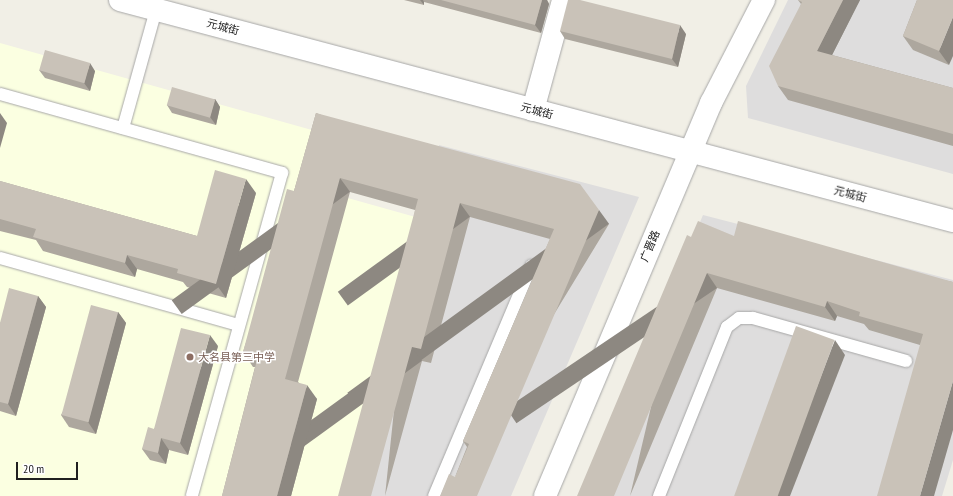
<!DOCTYPE html>
<meta charset="utf-8">
<style>
body{margin:0}
#map{position:relative;width:953px;height:496px;overflow:hidden;background:#f1efe6;font-family:"PT Sans Narrow","Noto Sans SC",sans-serif}
div>[style]{position:absolute}
.residential>*{inset:0;background:#dedddd}
.education>*{inset:0;background:#fbffe1}
.roads{filter:drop-shadow(0 0 1px #a7a7a7) drop-shadow(0 0 1px #a7a7a7)}
.service>*{height:12px;margin:-6px;padding:0 6px;transform-origin:6px;border-radius:6px;background:#fff}
.minor>*{height:22px;margin:-11px;padding:0 11px;transform-origin:11px;border-radius:11px;background:#fff}
.tertiary>*{height:22px;margin:-11px;padding:0 11px;transform-origin:11px;border-radius:11px;background:#fff}
.wall>*{inset:0;background:#ada79e}
.shaded-wall>*{inset:0;background:#8d8881;transform-origin:0 0}
.building>*{inset:0;background:#c9c2b8;transform-origin:0 0}
.dots>*{width:11px;height:11px;translate:-50% -50%;box-sizing:border-box;border:2px solid #fff;border-radius:50%}
span{translate:-50% -50%;white-space:nowrap;text-align:center;line-height:1.15;-webkit-text-stroke:3px #fff;paint-order:stroke}
.street-label{font-size:11px;color:#202020}
.education-label{font-size:11px;color:#785e54}
.left{translate:0 -50%;text-align:left}
.scale{position:absolute;left:16px;top:462px;width:62px;height:18px;box-sizing:border-box;border:2px solid #202020;border-top:0;padding-left:5px;font-size:12px;line-height:14px;white-space:nowrap;color:#202020;-webkit-text-stroke:3px #fff;paint-order:stroke}
</style>
<div id="map">
<div class="residential">
<div style="clip-path:polygon(788px 0,953px 0,953px 174px,748px 118px,746px 86px)"></div>
<div style="clip-path:polygon(439px 145px,639px 197px,511px 496px,341px 496px)"></div>
<div style="clip-path:polygon(703px 215px,953px 280px,953px 460px,942px 496px,584px 496px)"></div>
</div>
<div class="education">
<div style="clip-path:polygon(0 43px,319px 132px,305px 186px,419px 218px,341px 496px,0 496px)"></div>
</div>
<div class="roads">
<div class="service">
<div style="left:0;top:94px;width:293px;rotate:15.6deg"></div>
<div style="left:282px;top:173px;width:335px;rotate:105.6deg"></div>
<div style="left:123px;top:128px;width:123px;rotate:-74.4deg"></div>
<div style="left:0;top:258px;width:248px;rotate:15.7deg"></div>
<div style="left:434px;top:496px;width:250px;rotate:-67.1deg"></div>
<div style="left:659px;top:496px;width:182px;rotate:-68.1deg"></div>
<div style="left:727px;top:327px;width:15px;rotate:-37deg"></div>
<div style="left:739px;top:318px;width:14px"></div>
<div style="left:753px;top:318px;width:159px;rotate:15.7deg"></div>
</div>
<div class="minor">
<div style="left:533px;top:110px;width:114px;rotate:-74.7deg"></div>
</div>
<div class="tertiary">
<div style="left:120px;top:0;width:862px;rotate:14.86deg"></div>
<div style="left:545px;top:496px;width:427px;rotate:-67.1deg"></div>
<div style="left:711px;top:103px;width:116px;rotate:-62.8deg"></div>
</div>
</div>
<div class="wall">
<div style="clip-path:polygon(404px 0,547px 0,549px 4px,541px 33px,424px 2px,424px 5px)"></div>
<div style="clip-path:polygon(798px 0,860px 0,832px 55px,953px 88px,953px 146px,788px 100px,778px 86px,801px 4px)"></div>
<div style="clip-path:polygon(917px 0,949px 65px,913px 50px,903px 36px)"></div>
<div style="clip-path:polygon(560px 31px,686px 34px,678px 67px,565px 39px)"></div>
<div style="clip-path:polygon(39px 70px,95px 71px,90px 91px,45px 78px)"></div>
<div style="clip-path:polygon(215px 99px,220px 107px,216px 125px,172px 113px,167px 105px)"></div>
<div style="clip-path:polygon(316px 113px,609px 224px,455px 477px,467px 447px,463px 441px,550px 239px,470px 217px,431px 363px,422px 361px,385px 496px,415px 210px,350px 192px,298px 382px,317px 399px,291px 496px,222px 496px,255px 367px,253px 367px,243px 352px,294px 191px)"></div>
<div style="clip-path:polygon(0 181px,197px 236px,256px 193px,226px 298px,187px 287px,183px 282px,137px 269px,135px 277px,43px 251px,36px 240px,0 231px)"></div>
<div style="clip-path:polygon(734px 236px,953px 282px,920px 345px,869px 330px,864px 324px,837px 316px,835px 321px,717px 288px,630px 496px,691px 237px)"></div>
<div style="clip-path:polygon(38px 296px,46px 307px,16px 416px,0 411px,0 323px)"></div>
<div style="clip-path:polygon(118px 312px,126px 323px,96px 434px,69px 427px,61px 415px)"></div>
<div style="clip-path:polygon(218px 346px,188px 455px,169px 450px,166px 464px,150px 460px,142px 449px,154px 429px)"></div>
</div>
<div class="shaded-wall">
<div style="clip-path:polygon(420px 0,423px 0,424px 2px,424px 5px)"></div>
<div style="clip-path:polygon(542px 0,547px 0,549px 4px,541px 33px,535px 25px)"></div>
<div style="clip-path:polygon(843px 0,860px 0,827px 65px,817px 51px)"></div>
<div style="clip-path:polygon(953px 17px,953px 56px,949px 65px,939px 51px)"></div>
<div style="clip-path:polygon(680px 25px,686px 34px,678px 67px,672px 59px)"></div>
<div style="clip-path:polygon(90px 63px,95px 71px,90px 91px,84px 83px)"></div>
<div style="clip-path:polygon(215px 99px,220px 107px,216px 125px,210px 117px)"></div>
<div style="clip-path:polygon(0 113px,7px 123px,0 148px)"></div>
<div style="left:340px;top:178px;width:17px;height:208px;rotate:54deg"></div>
<div style="clip-path:polygon(246px 179px,256px 193px,226px 298px,216px 284px)"></div>
<div style="left:460px;top:203px;width:17px;height:151px;rotate:54deg"></div>
<div style="left:599px;top:210px;width:17px;height:311px;rotate:54deg"></div>
<div style="clip-path:polygon(127px 255px,137px 269px,135px 277px,125px 263px)"></div>
<div style="left:707px;top:273px;width:18px;height:242px;rotate:56deg"></div>
<div style="clip-path:polygon(38px 296px,46px 307px,16px 416px,8px 404px)"></div>
<div style="clip-path:polygon(827px 301px,837px 316px,835px 321px,825px 307px)"></div>
<div style="clip-path:polygon(118px 312px,126px 323px,96px 434px,88px 422px)"></div>
<div style="clip-path:polygon(210px 335px,218px 346px,188px 455px,180px 443px)"></div>
<div style="clip-path:polygon(835px 340px,845px 355px,790px 496px,775px 496px)"></div>
<div style="left:412px;top:347px;width:17px;height:155px;rotate:54deg"></div>
<div style="clip-path:polygon(953px 381px,953px 430px,934px 496px,920px 496px)"></div>
<div style="clip-path:polygon(307px 385px,317px 399px,291px 496px,277px 496px)"></div>
<div style="clip-path:polygon(161px 438px,169px 450px,166px 464px,158px 453px)"></div>
</div>
<div class="building">
<div style="clip-path:polygon(441px 0,542px 0,535px 25px)"></div>
<div style="clip-path:polygon(568px 0,580px 0,680px 25px,672px 59px,560px 31px)"></div>
<div style="clip-path:polygon(798px 0,843px 0,817px 51px,953px 88px,953px 134px,778px 86px,769px 66px,802px 2px)"></div>
<div style="clip-path:polygon(917px 0,953px 0,953px 17px,939px 51px,903px 36px)"></div>
<div style="left:45px;top:50px;width:47px;height:21px;rotate:16deg"></div>
<div style="left:172px;top:87px;width:45px;height:19px;rotate:16deg"></div>
<div style="clip-path:polygon(316px 113px,580px 184px,599px 210px,477px 496px,440px 496px,449px 474px,455px 477px,469px 444px,463px 441px,554px 229px,460px 203px,421px 349px,412px 347px,371px 496px,338px 496px,418px 199px,340px 178px,285px 379px,307px 385px,277px 496px,222px 496px,258px 356px,243px 352px,287px 189px,294px 191px)"></div>
<div style="clip-path:polygon(215px 170px,246px 179px,216px 284px,177px 273px,178px 269px,127px 255px,125px 263px,33px 237px,36px 229px,0 219px,0 181px,197px 236px)"></div>
<div style="clip-path:polygon(698px 221px,734px 236px,738px 221px,953px 282px,953px 381px,920px 496px,877px 496px,923px 334px,859px 316px,860px 312px,827px 301px,825px 307px,707px 273px,614px 496px,577px 496px,687px 235px,691px 237px)"></div>
<div style="clip-path:polygon(9px 288px,38px 296px,8px 404px,0 402px,0 323px)"></div>
<div style="left:91px;top:305px;width:28px;height:114px;rotate:15deg"></div>
<div style="left:796px;top:326px;width:41px;height:182px;rotate:20deg"></div>
<div style="clip-path:polygon(181px 328px,210px 335px,180px 443px,161px 438px,158px 453px,142px 449px,148px 427px,154px 429px)"></div>
</div>
<div class="dots">
<div style="left:190px;top:357px;background:#8d6e63"></div>
</div>
<div class="street-label">
<span style="left:223px;top:27px;rotate:15deg">元城街</span>
<span style="left:537px;top:111px;rotate:15deg">元城街</span>
<span style="left:850px;top:194px;rotate:15deg">元城街</span>
<span style="left:650px;top:246px;rotate:-67deg">广晋路</span>
</div>
<div class="education-label">
<span class="left" style="left:198px;top:357px">大名县第三中学</span>
</div>
<div class="scale">20 m</div>
</div>
